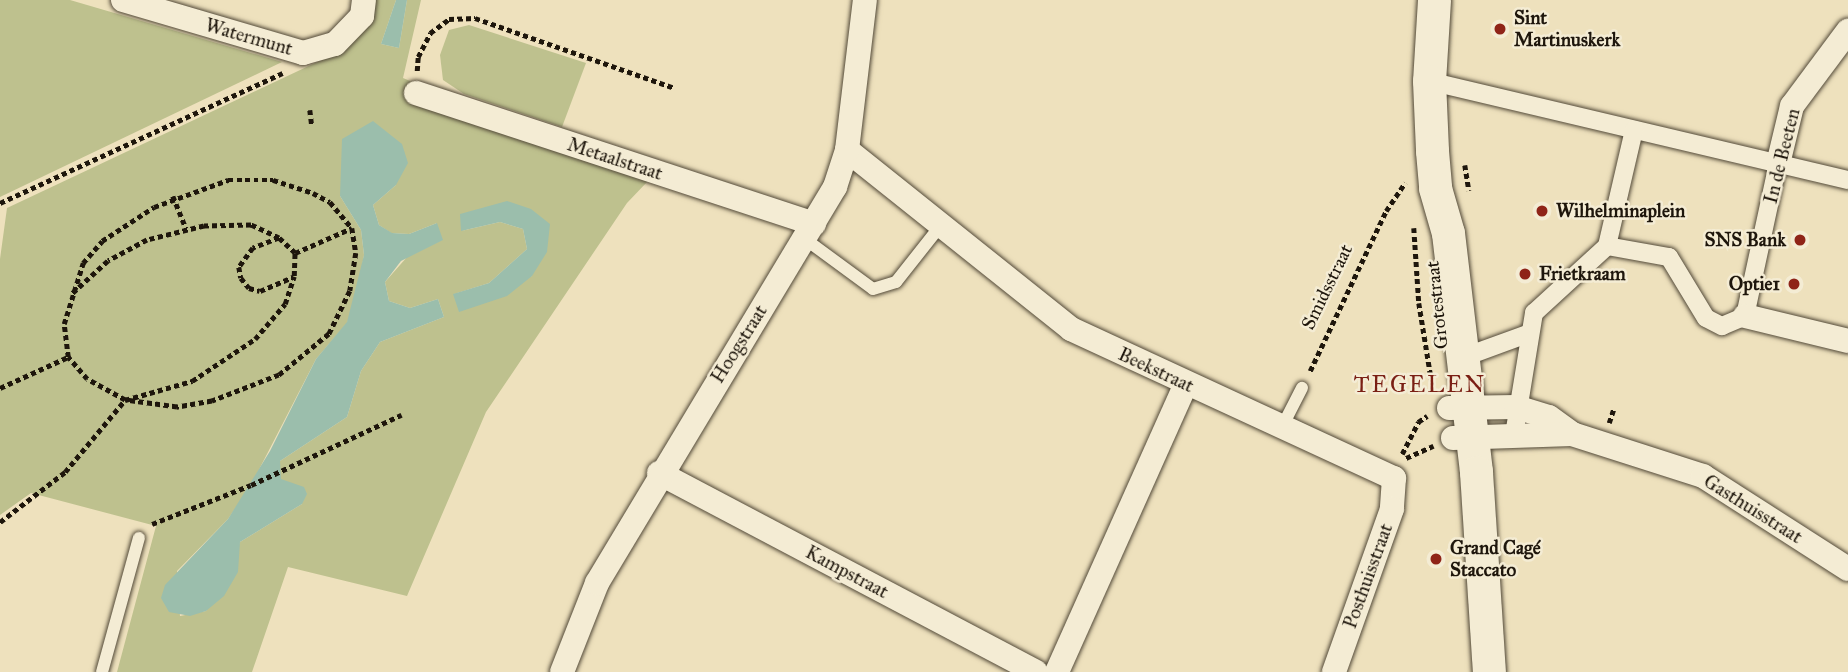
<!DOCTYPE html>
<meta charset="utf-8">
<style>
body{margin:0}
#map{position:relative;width:1848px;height:672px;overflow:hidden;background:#eee1bd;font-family:"IM FELL Great Primer",serif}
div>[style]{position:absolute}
.green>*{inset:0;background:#bec18e}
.water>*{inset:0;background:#9bbeac}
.path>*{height:4.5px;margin-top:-2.25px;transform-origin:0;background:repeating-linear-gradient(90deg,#1e160c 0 5px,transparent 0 8.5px)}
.roads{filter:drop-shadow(0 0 2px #524938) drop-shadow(0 0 2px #524938)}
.service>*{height:12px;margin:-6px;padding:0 6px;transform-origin:6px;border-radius:6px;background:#f4ecd4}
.pedestrian>*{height:18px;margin:-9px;padding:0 9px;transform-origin:9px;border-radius:9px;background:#f4ecd4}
.minor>*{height:24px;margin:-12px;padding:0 12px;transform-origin:12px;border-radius:12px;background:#f4ecd4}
.secondary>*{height:33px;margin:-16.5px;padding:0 16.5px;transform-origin:16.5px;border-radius:16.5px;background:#f4ecd4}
.dots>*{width:19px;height:19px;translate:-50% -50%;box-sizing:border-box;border:4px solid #f4ecd4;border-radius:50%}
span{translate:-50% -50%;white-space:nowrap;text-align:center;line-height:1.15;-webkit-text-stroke:5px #f4ecd4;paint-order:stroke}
.poi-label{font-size:19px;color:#1e160c;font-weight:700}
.left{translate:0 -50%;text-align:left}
.right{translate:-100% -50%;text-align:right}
.street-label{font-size:19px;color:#1e160c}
.quarter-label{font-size:23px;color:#7a1f14;letter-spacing:2px}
</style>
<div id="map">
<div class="green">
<div style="clip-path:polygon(0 0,70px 0,282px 62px,0 197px)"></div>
<div style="clip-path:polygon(evenodd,374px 0,396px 0,381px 44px,399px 48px,407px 0,421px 0,403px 78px,648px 181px,627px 203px,486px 412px,407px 596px,288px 567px,252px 672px,117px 672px,156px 526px,31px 493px,0 515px,0 259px,7px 208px,332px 55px,374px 0,396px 185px,373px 205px,379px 225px,391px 233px,409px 234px,437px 223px,385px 282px,389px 301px,410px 308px,438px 299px,444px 317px,380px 342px,361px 371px,347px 417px,280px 461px,280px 479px,302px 504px,240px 542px,206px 611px,180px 616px,177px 571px,228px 519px,251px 485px,316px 359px,347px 323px,357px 295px,364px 255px,361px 230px,340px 196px,396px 185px,374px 0,531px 209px,532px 276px,454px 294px,489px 283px,527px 249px,523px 229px,500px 222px,461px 231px,531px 209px)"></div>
<div style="clip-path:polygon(469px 25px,586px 63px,562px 127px,464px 94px,443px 80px,440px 55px,449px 30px)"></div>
</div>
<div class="water">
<div style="clip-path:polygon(396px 0,407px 0,399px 48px,381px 44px)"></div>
<div style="clip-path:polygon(373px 121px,402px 144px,408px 163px,396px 185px,373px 205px,379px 225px,392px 233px,409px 234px,437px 223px,443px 240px,401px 261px,385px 282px,389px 301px,410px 308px,438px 299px,444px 317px,380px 342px,361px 371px,347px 417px,280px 461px,281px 479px,304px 487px,307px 494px,302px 504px,240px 542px,238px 572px,224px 596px,206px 611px,190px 616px,169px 612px,161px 598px,165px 585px,228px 519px,270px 451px,316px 359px,347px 322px,364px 255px,361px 230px,340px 196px,342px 139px)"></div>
<div style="clip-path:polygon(507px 201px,531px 209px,550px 224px,547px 252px,532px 276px,507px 296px,459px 312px,453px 294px,489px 283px,527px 249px,523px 229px,500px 222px,461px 231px,460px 214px)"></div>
</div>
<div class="path">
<div style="left:417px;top:71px;width:14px;rotate:-86deg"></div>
<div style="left:418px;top:57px;width:27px;rotate:-63deg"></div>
<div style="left:430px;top:33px;width:24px;rotate:-36deg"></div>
<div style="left:449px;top:19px;width:26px;rotate:-2deg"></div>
<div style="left:475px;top:18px;width:212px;rotate:19.3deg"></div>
<div style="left:310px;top:110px;width:16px;rotate:83deg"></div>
<div style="left:1465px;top:165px;width:26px;rotate:81deg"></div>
<div style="left:228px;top:180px;width:45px"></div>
<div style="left:273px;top:180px;width:42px;rotate:18deg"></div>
<div style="left:313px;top:193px;width:19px;rotate:28deg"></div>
<div style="left:330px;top:202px;width:34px;rotate:50deg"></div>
<div style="left:352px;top:228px;width:25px;rotate:81deg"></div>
<div style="left:356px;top:253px;width:38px;rotate:99deg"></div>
<div style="left:350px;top:291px;width:48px;rotate:116deg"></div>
<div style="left:329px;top:334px;width:65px;rotate:140.6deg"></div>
<div style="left:279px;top:375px;width:72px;rotate:158.8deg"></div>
<div style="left:212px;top:401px;width:36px;rotate:170deg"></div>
<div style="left:177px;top:407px;width:52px;rotate:-172.3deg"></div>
<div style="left:125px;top:400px;width:43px;rotate:-151.1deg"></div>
<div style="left:87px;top:379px;width:29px;rotate:-131deg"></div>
<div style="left:68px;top:357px;width:33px;rotate:-97deg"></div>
<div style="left:64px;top:324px;width:64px;rotate:-72.7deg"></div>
<div style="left:83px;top:263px;width:29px;rotate:-49deg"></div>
<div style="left:102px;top:241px;width:62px;rotate:-33.2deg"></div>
<div style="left:154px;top:207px;width:79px;rotate:-20deg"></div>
<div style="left:173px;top:196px;width:35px;rotate:68deg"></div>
<div style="left:0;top:203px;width:311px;rotate:-24.7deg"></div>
<div style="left:1414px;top:228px;width:75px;rotate:86.2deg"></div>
<div style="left:1419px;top:303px;width:87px;rotate:80.8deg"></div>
<div style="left:279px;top:238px;width:28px;rotate:159deg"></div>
<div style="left:253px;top:248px;width:24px;rotate:126deg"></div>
<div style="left:239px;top:267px;width:11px;rotate:80deg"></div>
<div style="left:241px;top:278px;width:13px;rotate:51deg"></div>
<div style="left:249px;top:288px;width:11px;rotate:15deg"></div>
<div style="left:260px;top:291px;width:36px;rotate:-23deg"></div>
<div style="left:295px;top:253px;width:62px;rotate:-23.7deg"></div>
<div style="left:1310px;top:371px;width:177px;rotate:-64.6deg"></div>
<div style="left:1386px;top:211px;width:34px;rotate:-56deg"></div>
<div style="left:0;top:388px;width:75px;rotate:-24.5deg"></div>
<div style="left:1609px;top:423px;width:16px;rotate:-72deg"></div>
<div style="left:1402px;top:454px;width:36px;rotate:-63deg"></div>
<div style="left:1418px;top:422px;width:11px;rotate:-34deg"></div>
<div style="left:1406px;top:458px;width:30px;rotate:-24deg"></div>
<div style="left:0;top:522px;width:82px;rotate:-37.6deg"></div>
<div style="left:65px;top:472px;width:94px;rotate:-50.2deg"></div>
<div style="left:125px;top:400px;width:70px;rotate:-15.8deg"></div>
<div style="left:192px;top:381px;width:76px;rotate:-33.7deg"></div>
<div style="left:255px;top:339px;width:46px;rotate:-49.4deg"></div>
<div style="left:285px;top:304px;width:29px;rotate:-72deg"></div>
<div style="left:294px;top:276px;width:23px;rotate:-88deg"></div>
<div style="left:295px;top:253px;width:22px;rotate:-137deg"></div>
<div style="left:279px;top:238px;width:31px;rotate:-155deg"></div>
<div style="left:251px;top:225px;width:47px;rotate:178.8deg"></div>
<div style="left:204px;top:226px;width:59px;rotate:166.2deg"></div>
<div style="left:147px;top:240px;width:44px;rotate:151.7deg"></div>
<div style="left:108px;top:261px;width:49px;rotate:137.5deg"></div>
<div style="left:152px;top:524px;width:106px;rotate:-21.5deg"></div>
<div style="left:251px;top:485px;width:166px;rotate:-25deg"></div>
</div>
<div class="roads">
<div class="service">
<div style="left:805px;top:239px;width:84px;rotate:36.3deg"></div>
<div style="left:873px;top:289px;width:24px;rotate:-17deg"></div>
<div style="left:896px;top:282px;width:73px;rotate:-51.7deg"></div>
<div style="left:1282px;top:427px;width:44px;rotate:-62.9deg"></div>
<div style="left:102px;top:672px;width:139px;rotate:-74.6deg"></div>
</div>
<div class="pedestrian">
<div style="left:1429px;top:81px;width:431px;rotate:13.3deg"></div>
<div style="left:1607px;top:246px;width:119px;rotate:-76.9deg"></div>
<div style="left:1478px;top:352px;width:55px;rotate:-20.1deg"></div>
<div style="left:1514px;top:435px;width:124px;rotate:-80.7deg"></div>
<div style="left:1534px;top:313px;width:99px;rotate:-42.5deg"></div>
<div style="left:1607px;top:246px;width:63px;rotate:10.1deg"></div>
<div style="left:1669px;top:257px;width:71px;rotate:58.8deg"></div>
<div style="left:1706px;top:318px;width:18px;rotate:27deg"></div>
<div style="left:1722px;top:326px;width:25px;rotate:-23deg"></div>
<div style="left:1745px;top:316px;width:156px;rotate:-77.8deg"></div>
</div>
<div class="minor">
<div style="left:123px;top:0;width:188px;rotate:16.4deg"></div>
<div style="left:303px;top:53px;width:33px;rotate:-16deg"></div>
<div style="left:335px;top:44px;width:39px;rotate:-46deg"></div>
<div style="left:362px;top:16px;width:16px;rotate:-83deg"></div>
<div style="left:416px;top:93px;width:419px;rotate:18.2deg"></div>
<div style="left:847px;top:150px;width:287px;rotate:38.6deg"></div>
<div style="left:1071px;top:329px;width:356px;rotate:24.8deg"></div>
<div style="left:1394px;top:478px;width:31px;rotate:94deg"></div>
<div style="left:1392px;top:509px;width:173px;rotate:109.6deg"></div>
<div style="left:1778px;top:164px;width:60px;rotate:-76.4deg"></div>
<div style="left:1792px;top:106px;width:94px;rotate:-53.3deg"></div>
<div style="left:1745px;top:316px;width:106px;rotate:13.6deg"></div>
<div style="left:1449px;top:408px;width:67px;rotate:-0.9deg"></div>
<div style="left:1516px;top:407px;width:34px;rotate:17deg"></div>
<div style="left:1549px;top:417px;width:29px;rotate:36deg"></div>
<div style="left:1572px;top:434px;width:138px;rotate:17.8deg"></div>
<div style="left:1703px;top:476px;width:172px;rotate:32.7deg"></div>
<div style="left:1453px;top:438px;width:119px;rotate:-1.9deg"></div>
<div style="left:659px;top:473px;width:426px;rotate:27.8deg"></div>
<div style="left:562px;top:672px;width:96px;rotate:-68.5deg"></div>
<div style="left:597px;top:583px;width:462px;rotate:-59deg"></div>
<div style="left:835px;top:187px;width:39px;rotate:-72deg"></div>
<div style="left:847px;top:150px;width:151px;rotate:-83.2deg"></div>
<div style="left:1057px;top:672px;width:316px;rotate:-65.9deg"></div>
</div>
<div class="secondary">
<div style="left:1434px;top:0;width:81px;rotate:93.5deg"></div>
<div style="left:1429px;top:81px;width:70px;rotate:87.5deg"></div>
<div style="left:1432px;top:151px;width:37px;rotate:85deg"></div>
<div style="left:1435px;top:188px;width:47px;rotate:73.9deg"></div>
<div style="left:1448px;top:233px;width:241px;rotate:83.3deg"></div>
<div style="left:1476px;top:472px;width:200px;rotate:86.3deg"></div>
</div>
</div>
<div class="dots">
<div style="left:1500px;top:29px;background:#8f2418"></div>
<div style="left:1542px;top:211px;background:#8f2418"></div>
<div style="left:1800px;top:240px;background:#8f2418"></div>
<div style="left:1525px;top:274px;background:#8f2418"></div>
<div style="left:1794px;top:284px;background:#8f2418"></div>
<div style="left:1436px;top:559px;background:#8f2418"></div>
</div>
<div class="poi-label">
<span class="left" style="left:1514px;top:29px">Sint<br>Martinuskerk</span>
<span class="left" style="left:1556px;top:211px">Wilhelminaplein</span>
<span class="right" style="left:1786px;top:240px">SNS Bank</span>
<span class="left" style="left:1539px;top:274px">Frietkraam</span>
<span class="right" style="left:1780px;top:284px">Optie1</span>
<span class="left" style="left:1450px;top:559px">Grand Cagé<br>Staccato</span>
</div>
<div class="street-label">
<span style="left:249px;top:37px;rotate:16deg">Watermunt</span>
<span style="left:1782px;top:156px;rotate:-76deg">In de Beeten</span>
<span style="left:615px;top:159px;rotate:18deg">Metaalstraat</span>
<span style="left:1327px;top:287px;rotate:-64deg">Smidsstraat</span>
<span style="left:1437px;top:305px;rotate:-96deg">Grotestraat</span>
<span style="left:739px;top:344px;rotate:-58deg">Hoogstraat</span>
<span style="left:1156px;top:370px;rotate:25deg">Beekstraat</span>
<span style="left:1753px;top:509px;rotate:32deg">Gasthuisstraat</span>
<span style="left:847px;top:572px;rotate:28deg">Kampstraat</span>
<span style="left:1368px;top:576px;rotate:-70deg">Posthuisstraat</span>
</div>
<div class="quarter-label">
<span style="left:1420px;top:384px">TEGELEN</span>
</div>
</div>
